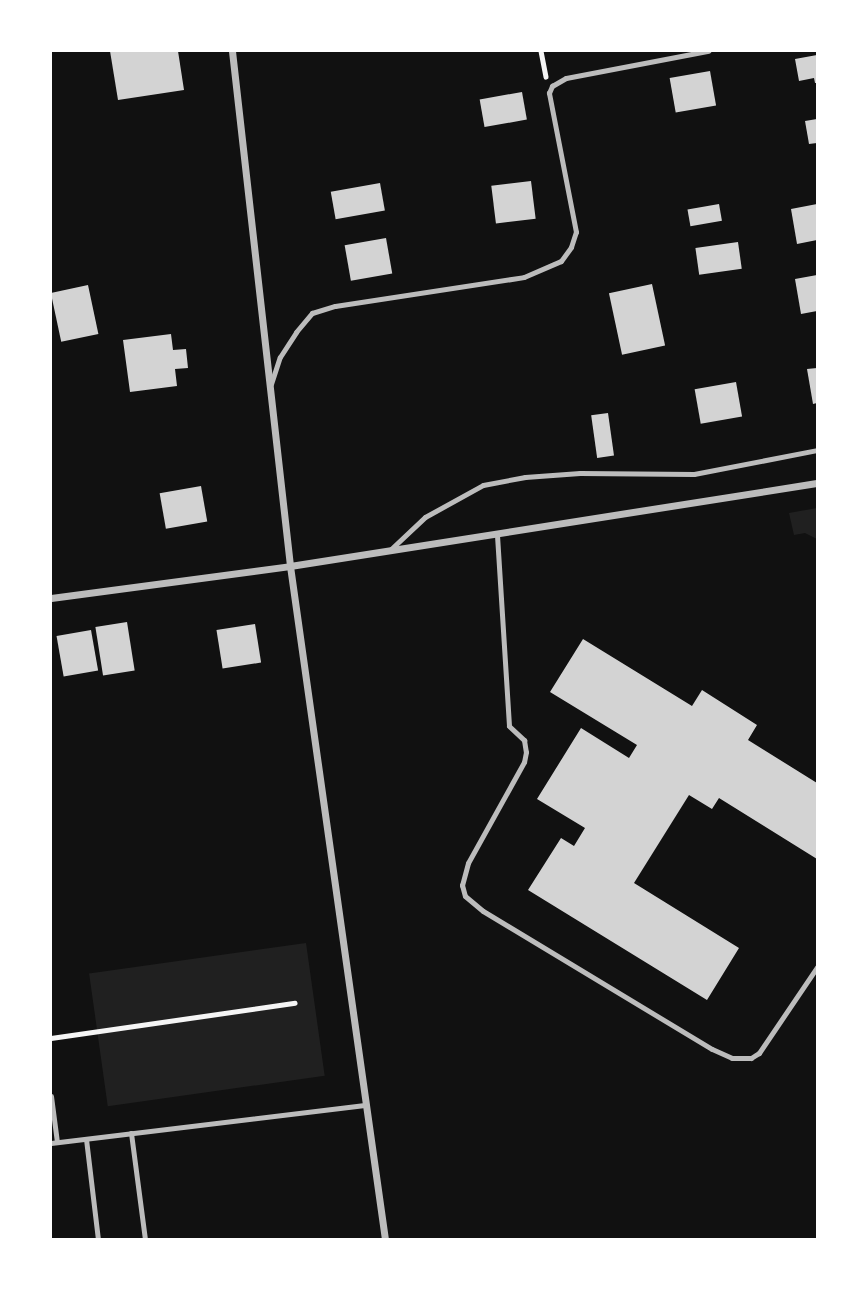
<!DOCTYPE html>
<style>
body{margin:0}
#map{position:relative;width:868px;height:1290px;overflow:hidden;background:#111;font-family:"Open Sans",sans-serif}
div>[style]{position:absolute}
.green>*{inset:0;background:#202020;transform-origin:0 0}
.building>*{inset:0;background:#d3d3d3;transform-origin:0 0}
.path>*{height:4.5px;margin:-2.25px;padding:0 2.25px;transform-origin:2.25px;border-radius:2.25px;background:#f5f5f5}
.service>*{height:5px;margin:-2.5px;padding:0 2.5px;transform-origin:2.5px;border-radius:2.5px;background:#bcbcbc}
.minor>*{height:7px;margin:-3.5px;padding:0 3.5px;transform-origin:3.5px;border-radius:3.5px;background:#bcbcbc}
span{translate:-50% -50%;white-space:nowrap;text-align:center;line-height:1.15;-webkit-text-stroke:5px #fff;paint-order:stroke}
.frame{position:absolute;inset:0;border:52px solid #fff;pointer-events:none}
</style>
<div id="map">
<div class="green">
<div style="clip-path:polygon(817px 508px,817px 539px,805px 533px,794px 535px,789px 513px)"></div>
<div style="left:306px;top:943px;width:134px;height:219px;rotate:82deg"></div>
</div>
<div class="building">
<div style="clip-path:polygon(110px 51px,178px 51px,184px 90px,118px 100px)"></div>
<div style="clip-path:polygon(817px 55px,817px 83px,815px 83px,814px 78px,799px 81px,795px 59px)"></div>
<div style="left:710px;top:71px;width:35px;height:41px;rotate:80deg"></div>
<div style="left:522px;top:92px;width:28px;height:43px;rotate:80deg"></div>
<div style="clip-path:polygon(817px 119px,817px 143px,809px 144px,805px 121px)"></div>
<div style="left:531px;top:181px;width:38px;height:40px;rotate:83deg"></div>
<div style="left:380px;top:183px;width:28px;height:50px;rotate:80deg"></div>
<div style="left:719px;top:204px;width:17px;height:32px;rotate:80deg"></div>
<div style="clip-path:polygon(817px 204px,817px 240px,797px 244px,791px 209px)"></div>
<div style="left:386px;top:238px;width:36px;height:42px;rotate:80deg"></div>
<div style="left:738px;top:242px;width:27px;height:43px;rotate:82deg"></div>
<div style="clip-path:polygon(817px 275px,817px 311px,801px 314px,795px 279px)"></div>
<div style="left:652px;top:284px;width:63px;height:44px;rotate:78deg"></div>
<div style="left:88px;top:285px;width:50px;height:38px;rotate:78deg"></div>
<div style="clip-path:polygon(171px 334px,173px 350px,186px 349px,188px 368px,175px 369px,177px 386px,130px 392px,123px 340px)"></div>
<div style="clip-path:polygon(817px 368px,817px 403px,813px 404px,807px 369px)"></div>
<div style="left:736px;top:382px;width:35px;height:42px;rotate:80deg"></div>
<div style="left:608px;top:413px;width:43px;height:17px;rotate:82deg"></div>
<div style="left:201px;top:486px;width:36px;height:42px;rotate:80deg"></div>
<div style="left:127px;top:622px;width:49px;height:32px;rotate:81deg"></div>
<div style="left:255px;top:624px;width:39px;height:39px;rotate:81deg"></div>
<div style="left:91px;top:630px;width:41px;height:35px;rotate:80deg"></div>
<div style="clip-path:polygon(583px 639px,692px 706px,702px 690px,757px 725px,748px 740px,817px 783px,817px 859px,719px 798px,712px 809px,689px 795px,634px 883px,739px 948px,707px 1000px,528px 890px,561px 838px,574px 846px,585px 828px,537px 799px,581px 728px,629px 758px,637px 745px,550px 692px)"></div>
</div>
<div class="path">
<div style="left:541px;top:51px;width:26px;rotate:79deg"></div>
<div style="left:51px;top:1038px;width:246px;rotate:-8.2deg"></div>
</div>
<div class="service">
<div style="left:271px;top:384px;width:28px;rotate:-72deg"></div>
<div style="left:280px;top:357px;width:30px;rotate:-57deg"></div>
<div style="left:296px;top:332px;width:25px;rotate:-50deg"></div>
<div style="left:312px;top:313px;width:24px;rotate:-17deg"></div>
<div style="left:335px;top:306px;width:191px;rotate:-8.7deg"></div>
<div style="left:524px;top:277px;width:40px;rotate:-23.4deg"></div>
<div style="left:561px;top:261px;width:17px;rotate:-54deg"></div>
<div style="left:571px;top:247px;width:16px;rotate:-72deg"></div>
<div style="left:576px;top:232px;width:142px;rotate:-101deg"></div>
<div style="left:549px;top:93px;width:8px;rotate:-67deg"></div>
<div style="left:552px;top:86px;width:16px;rotate:-30deg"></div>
<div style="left:566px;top:78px;width:145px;rotate:-10.8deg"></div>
<div style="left:497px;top:535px;width:191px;rotate:86.4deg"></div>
<div style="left:509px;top:726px;width:21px;rotate:43deg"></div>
<div style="left:524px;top:740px;width:12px;rotate:81deg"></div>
<div style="left:526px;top:752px;width:10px;rotate:101deg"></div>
<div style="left:524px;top:762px;width:115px;rotate:119deg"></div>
<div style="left:468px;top:863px;width:23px;rotate:105deg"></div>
<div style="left:462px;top:885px;width:11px;rotate:75deg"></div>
<div style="left:465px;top:896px;width:23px;rotate:40deg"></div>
<div style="left:483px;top:911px;width:267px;rotate:31.1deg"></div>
<div style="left:712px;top:1049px;width:22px;rotate:24deg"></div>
<div style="left:732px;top:1058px;width:19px"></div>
<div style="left:751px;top:1058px;width:9px;rotate:-32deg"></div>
<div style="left:759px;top:1053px;width:104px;rotate:-56deg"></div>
<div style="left:390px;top:550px;width:48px;rotate:-43.3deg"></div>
<div style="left:425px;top:517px;width:66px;rotate:-28.9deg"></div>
<div style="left:483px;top:485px;width:43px;rotate:-10.8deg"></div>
<div style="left:525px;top:477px;width:55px;rotate:-4.2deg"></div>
<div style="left:580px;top:473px;width:114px;rotate:0.5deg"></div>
<div style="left:694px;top:474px;width:125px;rotate:-11deg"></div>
<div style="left:51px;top:1096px;width:46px;rotate:82.6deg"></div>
<div style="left:131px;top:1133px;width:107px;rotate:82.5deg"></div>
<div style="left:86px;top:1139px;width:101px;rotate:83.2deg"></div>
<div style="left:51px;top:1143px;width:316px;rotate:-6.9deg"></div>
</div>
<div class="minor">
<div style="left:232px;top:51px;width:518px;rotate:83.57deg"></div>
<div style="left:290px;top:566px;width:680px;rotate:81.97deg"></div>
<div style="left:51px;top:598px;width:241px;rotate:-7.6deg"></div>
<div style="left:290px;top:566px;width:533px;rotate:-8.95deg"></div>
</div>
<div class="frame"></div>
</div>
